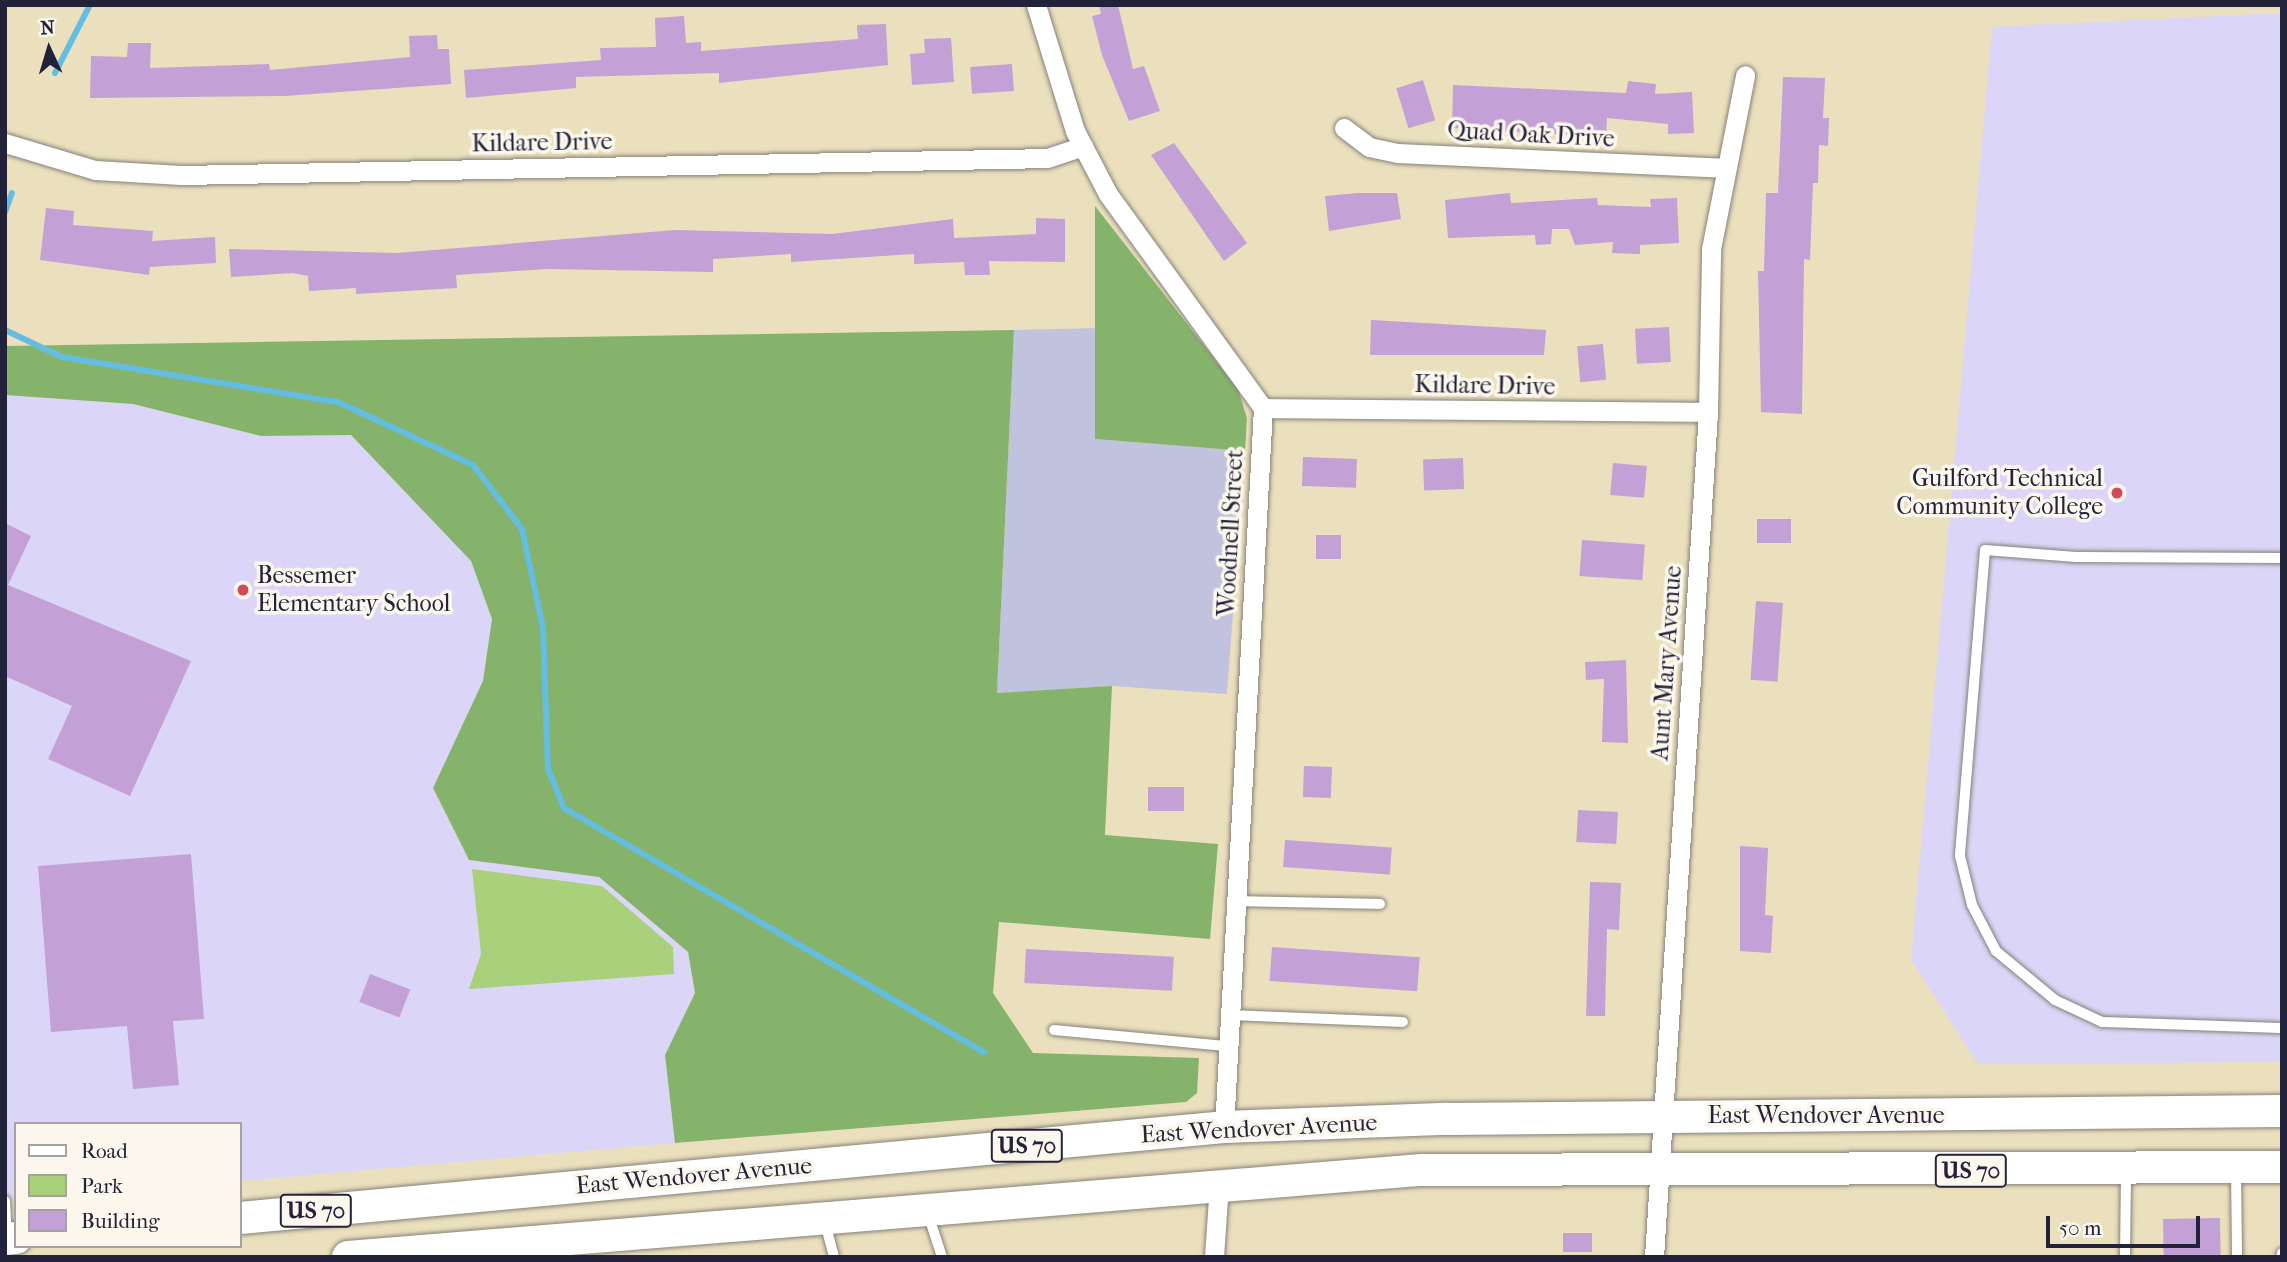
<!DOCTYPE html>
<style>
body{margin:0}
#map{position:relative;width:2287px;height:1262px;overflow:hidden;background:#ebe0bd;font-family:"IM FELL French Canon",serif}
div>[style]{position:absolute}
.built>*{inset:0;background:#dbd6f7}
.industrial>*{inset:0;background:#c1c2dd}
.green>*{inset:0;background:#a9d17c}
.forest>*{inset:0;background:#86b36c}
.stream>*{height:6px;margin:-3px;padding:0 3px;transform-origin:3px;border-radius:3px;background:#64bee1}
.building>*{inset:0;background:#c3a0d5;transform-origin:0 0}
.roads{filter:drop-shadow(0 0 2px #86817c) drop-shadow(0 0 2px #86817c)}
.service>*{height:10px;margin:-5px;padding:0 5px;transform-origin:5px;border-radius:5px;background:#fff}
.minor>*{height:19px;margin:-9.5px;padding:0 9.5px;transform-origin:9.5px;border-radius:9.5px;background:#fff}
.trunk>*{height:32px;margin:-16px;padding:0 16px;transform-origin:16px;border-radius:16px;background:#fff}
.dots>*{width:19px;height:19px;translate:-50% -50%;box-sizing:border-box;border:4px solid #fbf7ec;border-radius:50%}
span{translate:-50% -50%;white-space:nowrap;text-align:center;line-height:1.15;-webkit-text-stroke:7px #fbf7ec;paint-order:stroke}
.shield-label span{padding:2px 5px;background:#fbf7ec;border:2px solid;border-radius:5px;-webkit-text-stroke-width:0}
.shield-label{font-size:23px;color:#22223b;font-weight:700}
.street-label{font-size:24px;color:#22223b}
.poi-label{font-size:24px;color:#22223b}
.right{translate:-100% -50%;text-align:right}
.left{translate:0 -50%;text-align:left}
.frame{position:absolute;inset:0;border:7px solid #22223b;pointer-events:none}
.legend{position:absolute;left:14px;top:1122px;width:228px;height:126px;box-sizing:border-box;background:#fbf7ec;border:2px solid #a4a2a5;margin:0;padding:9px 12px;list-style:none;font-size:21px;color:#22223b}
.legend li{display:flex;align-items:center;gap:14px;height:35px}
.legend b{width:35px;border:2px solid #a4a2a5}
.north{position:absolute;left:14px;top:14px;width:70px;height:70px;-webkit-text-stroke:5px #fbf7ec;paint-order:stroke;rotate:356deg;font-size:19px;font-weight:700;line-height:28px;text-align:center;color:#22223b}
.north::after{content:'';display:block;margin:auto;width:24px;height:32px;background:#22223b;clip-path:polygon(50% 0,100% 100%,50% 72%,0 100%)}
.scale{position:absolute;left:2046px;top:1216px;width:154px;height:32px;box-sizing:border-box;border:4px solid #22223b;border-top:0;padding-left:9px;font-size:21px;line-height:24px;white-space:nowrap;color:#22223b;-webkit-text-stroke:5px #fbf7ec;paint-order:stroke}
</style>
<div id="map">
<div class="built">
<div style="clip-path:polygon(2282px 13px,2282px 1062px,1978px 1064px,1911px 960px,1992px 27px)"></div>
<div style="clip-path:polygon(5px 395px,133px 404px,261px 436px,351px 435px,471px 561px,492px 619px,483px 681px,433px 788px,469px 860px,599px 877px,688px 952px,695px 993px,665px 1055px,675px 1143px,240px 1181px,240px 1124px,16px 1124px,16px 1200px,5px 1201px)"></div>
</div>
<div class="industrial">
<div style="clip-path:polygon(1099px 328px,1095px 439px,1245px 451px,1227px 694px,1112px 686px,997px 693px,1014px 330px)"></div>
</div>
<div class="green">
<div style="clip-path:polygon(472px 869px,602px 886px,673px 947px,674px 974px,469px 989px,481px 954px)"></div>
</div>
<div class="forest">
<div style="clip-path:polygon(1095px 206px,1238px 389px,1247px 418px,1245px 451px,1095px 439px)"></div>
<div style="clip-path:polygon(1014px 330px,997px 693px,1112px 686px,1105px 835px,1218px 844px,1210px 939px,999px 922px,993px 993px,1033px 1053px,1199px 1058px,1197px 1093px,1186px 1102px,675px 1143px,665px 1055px,695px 993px,688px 952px,599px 877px,469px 860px,433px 788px,483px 681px,492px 619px,471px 561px,351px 435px,261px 436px,133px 404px,5px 395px,5px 346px)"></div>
</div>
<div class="stream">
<div style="left:55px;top:73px;width:76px;rotate:-62.8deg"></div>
<div style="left:5px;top:212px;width:20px;rotate:-70deg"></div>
<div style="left:5px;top:330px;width:63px;rotate:25.3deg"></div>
<div style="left:62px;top:357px;width:280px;rotate:9.3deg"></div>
<div style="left:338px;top:402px;width:149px;rotate:25deg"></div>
<div style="left:473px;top:465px;width:81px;rotate:52.6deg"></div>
<div style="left:522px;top:529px;width:101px;rotate:78deg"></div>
<div style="left:543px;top:628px;width:141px;rotate:88deg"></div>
<div style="left:548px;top:769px;width:42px;rotate:67.7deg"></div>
<div style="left:564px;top:808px;width:486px;rotate:30.2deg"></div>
</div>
<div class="building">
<div style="clip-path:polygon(1099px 5px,1118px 5px,1133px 69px,1144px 66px,1160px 111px,1129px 121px,1102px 55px,1092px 16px,1101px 14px)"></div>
<div style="clip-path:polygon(684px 16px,686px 43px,701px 42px,701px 51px,858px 39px,857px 25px,886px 24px,888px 65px,719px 83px,719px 73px,576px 77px,576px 88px,466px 98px,464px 70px,601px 60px,600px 48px,656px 47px,655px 18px)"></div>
<div style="clip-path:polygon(437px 35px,438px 49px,449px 49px,451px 84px,285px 96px,90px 98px,91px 56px,127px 57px,128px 43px,151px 43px,150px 68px,269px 64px,270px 70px,410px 57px,409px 36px)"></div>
<div style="clip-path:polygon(951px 38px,954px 82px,912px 85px,910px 54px,925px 53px,924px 39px)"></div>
<div style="left:1012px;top:64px;width:27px;height:42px;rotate:86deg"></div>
<div style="clip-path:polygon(1783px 77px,1825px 78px,1823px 118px,1829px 118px,1828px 146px,1819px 145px,1818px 183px,1813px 183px,1810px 260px,1804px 259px,1802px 414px,1761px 412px,1758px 271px,1764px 271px,1766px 193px,1778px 193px)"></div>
<div style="left:1423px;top:80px;width:42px;height:28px;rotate:73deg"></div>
<div style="clip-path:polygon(1628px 81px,1656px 84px,1655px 94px,1692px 92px,1694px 133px,1668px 134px,1668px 124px,1607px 118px,1606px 137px,1452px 128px,1453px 85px,1626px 93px)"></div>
<div style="clip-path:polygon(1174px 143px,1247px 243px,1224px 261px,1151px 155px)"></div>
<div style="clip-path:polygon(1357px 193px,1397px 193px,1401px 219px,1329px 231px,1325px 196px)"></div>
<div style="clip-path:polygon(1510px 193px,1511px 203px,1597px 198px,1598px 205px,1651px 207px,1650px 199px,1677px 198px,1679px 243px,1640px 245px,1640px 254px,1612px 253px,1613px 242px,1575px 245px,1569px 229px,1552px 229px,1551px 244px,1536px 245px,1535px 235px,1448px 238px,1445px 200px)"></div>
<div style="clip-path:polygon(46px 208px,74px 211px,73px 225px,153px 231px,152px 241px,215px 237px,216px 263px,150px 267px,149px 275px,40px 260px)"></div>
<div style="clip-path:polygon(1036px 218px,1065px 219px,1065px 262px,989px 261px,990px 275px,965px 275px,964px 262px,914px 264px,914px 254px,791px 262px,791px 254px,713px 259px,713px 272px,548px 269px,456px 275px,457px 288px,356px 294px,356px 288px,309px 291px,308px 276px,293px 273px,231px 277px,229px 249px,397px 253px,675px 230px,832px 234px,953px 219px,954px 238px,1036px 234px)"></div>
<div style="clip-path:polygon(1371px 320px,1546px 330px,1544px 355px,1370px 355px)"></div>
<div style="left:1669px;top:327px;width:35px;height:34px;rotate:87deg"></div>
<div style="left:1603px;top:344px;width:36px;height:26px;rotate:85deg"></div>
<div style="left:1303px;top:457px;width:54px;height:29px;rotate:2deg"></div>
<div style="left:1463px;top:458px;width:31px;height:40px;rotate:88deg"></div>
<div style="left:1613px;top:463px;width:34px;height:32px;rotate:5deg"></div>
<div style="left:1757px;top:519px;width:34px;height:24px"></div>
<div style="clip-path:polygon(5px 523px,31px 536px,8px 585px,191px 661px,130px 796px,48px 759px,72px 706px,5px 676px)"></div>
<div style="left:1316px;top:535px;width:25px;height:24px"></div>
<div style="left:1582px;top:540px;width:63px;height:36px;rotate:4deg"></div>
<div style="left:1756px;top:601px;width:27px;height:79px;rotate:4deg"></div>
<div style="clip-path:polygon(1626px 660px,1628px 743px,1602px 742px,1604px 679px,1586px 680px,1585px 662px)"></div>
<div style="left:1304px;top:766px;width:28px;height:31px;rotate:2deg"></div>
<div style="left:1184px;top:787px;width:24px;height:36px;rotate:90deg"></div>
<div style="left:1578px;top:810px;width:40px;height:32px;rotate:3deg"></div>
<div style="left:1285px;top:840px;width:107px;height:27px;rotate:4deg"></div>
<div style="clip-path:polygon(1740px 846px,1768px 848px,1765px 915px,1773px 916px,1771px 953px,1740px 951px)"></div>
<div style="clip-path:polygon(191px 854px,204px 1019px,173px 1021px,179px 1085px,133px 1089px,127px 1026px,51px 1032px,38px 866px)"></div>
<div style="clip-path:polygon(1590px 882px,1621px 883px,1619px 930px,1607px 929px,1605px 1016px,1586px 1016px)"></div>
<div style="left:1272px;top:947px;width:148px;height:34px;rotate:4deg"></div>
<div style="left:1026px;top:949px;width:148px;height:34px;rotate:3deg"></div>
<div style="left:370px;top:974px;width:43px;height:30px;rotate:21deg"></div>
<div style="left:2220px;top:1218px;width:39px;height:57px;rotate:89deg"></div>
<div style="left:1592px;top:1233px;width:19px;height:29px;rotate:90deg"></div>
</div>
<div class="roads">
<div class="service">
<div style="left:2282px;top:558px;width:206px;rotate:-179.7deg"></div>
<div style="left:2076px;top:557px;width:91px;rotate:-175.6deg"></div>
<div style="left:1985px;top:550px;width:307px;rotate:94.7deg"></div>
<div style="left:1960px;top:856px;width:50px;rotate:76.2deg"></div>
<div style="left:1972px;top:905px;width:52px;rotate:62.4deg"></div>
<div style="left:1996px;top:951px;width:77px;rotate:39.7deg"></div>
<div style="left:2055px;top:1000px;width:52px;rotate:25.1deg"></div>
<div style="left:2102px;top:1022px;width:180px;rotate:1.9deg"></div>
<div style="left:1236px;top:901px;width:144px;rotate:1.2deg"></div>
<div style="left:1230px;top:1015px;width:173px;rotate:2.3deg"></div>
<div style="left:1054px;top:1030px;width:175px;rotate:5.3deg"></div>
<div style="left:2236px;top:1171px;width:86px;rotate:89.3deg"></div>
<div style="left:5px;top:1201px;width:34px;rotate:87deg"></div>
<div style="left:928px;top:1214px;width:45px;rotate:72deg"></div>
<div style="left:825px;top:1223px;width:35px;rotate:75deg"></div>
<div style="left:2125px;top:1257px;width:84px;rotate:-89.3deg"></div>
<div style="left:2281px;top:1257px;width:4px;rotate:-76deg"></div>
</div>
<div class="minor">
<div style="left:1036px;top:5px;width:132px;rotate:72.8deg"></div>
<div style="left:1075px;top:131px;width:71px;rotate:62.4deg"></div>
<div style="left:1108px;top:194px;width:264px;rotate:54.1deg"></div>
<div style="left:1263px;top:408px;width:720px;rotate:93.1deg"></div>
<div style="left:1344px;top:128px;width:31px;rotate:37deg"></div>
<div style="left:1369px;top:147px;width:29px;rotate:12deg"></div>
<div style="left:1397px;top:153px;width:326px;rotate:2.6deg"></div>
<div style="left:5px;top:143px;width:94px;rotate:16.7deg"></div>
<div style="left:95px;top:170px;width:86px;rotate:3.3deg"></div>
<div style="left:181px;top:175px;width:866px;rotate:-1.12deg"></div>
<div style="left:1047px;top:158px;width:38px;rotate:-18deg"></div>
<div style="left:1263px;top:408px;width:445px;rotate:0.5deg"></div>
<div style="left:1214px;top:1257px;width:73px;rotate:-86.1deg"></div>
<div style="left:1654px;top:1257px;width:847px;rotate:-86.34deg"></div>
<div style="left:1708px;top:412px;width:163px;rotate:-88.9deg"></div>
<div style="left:1711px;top:249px;width:177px;rotate:-78.9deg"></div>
</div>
<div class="trunk">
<div style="left:240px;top:1218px;width:988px;rotate:-5.28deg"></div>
<div style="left:1224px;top:1127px;width:223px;rotate:-2.1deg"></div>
<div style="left:1447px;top:1119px;width:835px;rotate:-0.55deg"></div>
<div style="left:5px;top:1239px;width:11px;rotate:-5deg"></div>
<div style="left:348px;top:1257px;width:1077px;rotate:-4.64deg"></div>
<div style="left:1421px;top:1170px;width:861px;rotate:-0.2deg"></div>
</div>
</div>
<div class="dots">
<div style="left:2117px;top:493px;background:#d1495b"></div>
<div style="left:243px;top:590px;background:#d1495b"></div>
</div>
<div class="shield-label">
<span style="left:1027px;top:1146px">US 70</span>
<span style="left:1971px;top:1171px">US 70</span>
<span style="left:316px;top:1211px">US 70</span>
</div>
<div class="street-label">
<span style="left:1531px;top:135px;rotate:3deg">Quad Oak Drive</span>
<span style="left:542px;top:143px;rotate:-1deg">Kildare Drive</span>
<span style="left:1485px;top:386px;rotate:1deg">Kildare Drive</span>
<span style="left:1231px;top:533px;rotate:-87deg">Woodnell Street</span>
<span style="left:1667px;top:663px;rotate:-86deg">Aunt Mary Avenue</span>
<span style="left:1826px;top:1116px">East Wendover Avenue</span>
<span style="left:1259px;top:1129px;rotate:-3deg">East Wendover Avenue</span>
<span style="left:694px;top:1176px;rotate:-5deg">East Wendover Avenue</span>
</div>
<div class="poi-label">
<span class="right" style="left:2103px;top:493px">Guilford Technical<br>Community College</span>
<span class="left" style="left:257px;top:590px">Bessemer<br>Elementary School</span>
</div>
<div class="frame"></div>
<ul class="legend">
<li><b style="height:9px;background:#fff"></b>Road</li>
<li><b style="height:19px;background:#a9d17c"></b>Park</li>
<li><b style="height:19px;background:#c3a0d5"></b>Building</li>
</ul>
<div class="north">N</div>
<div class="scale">50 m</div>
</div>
